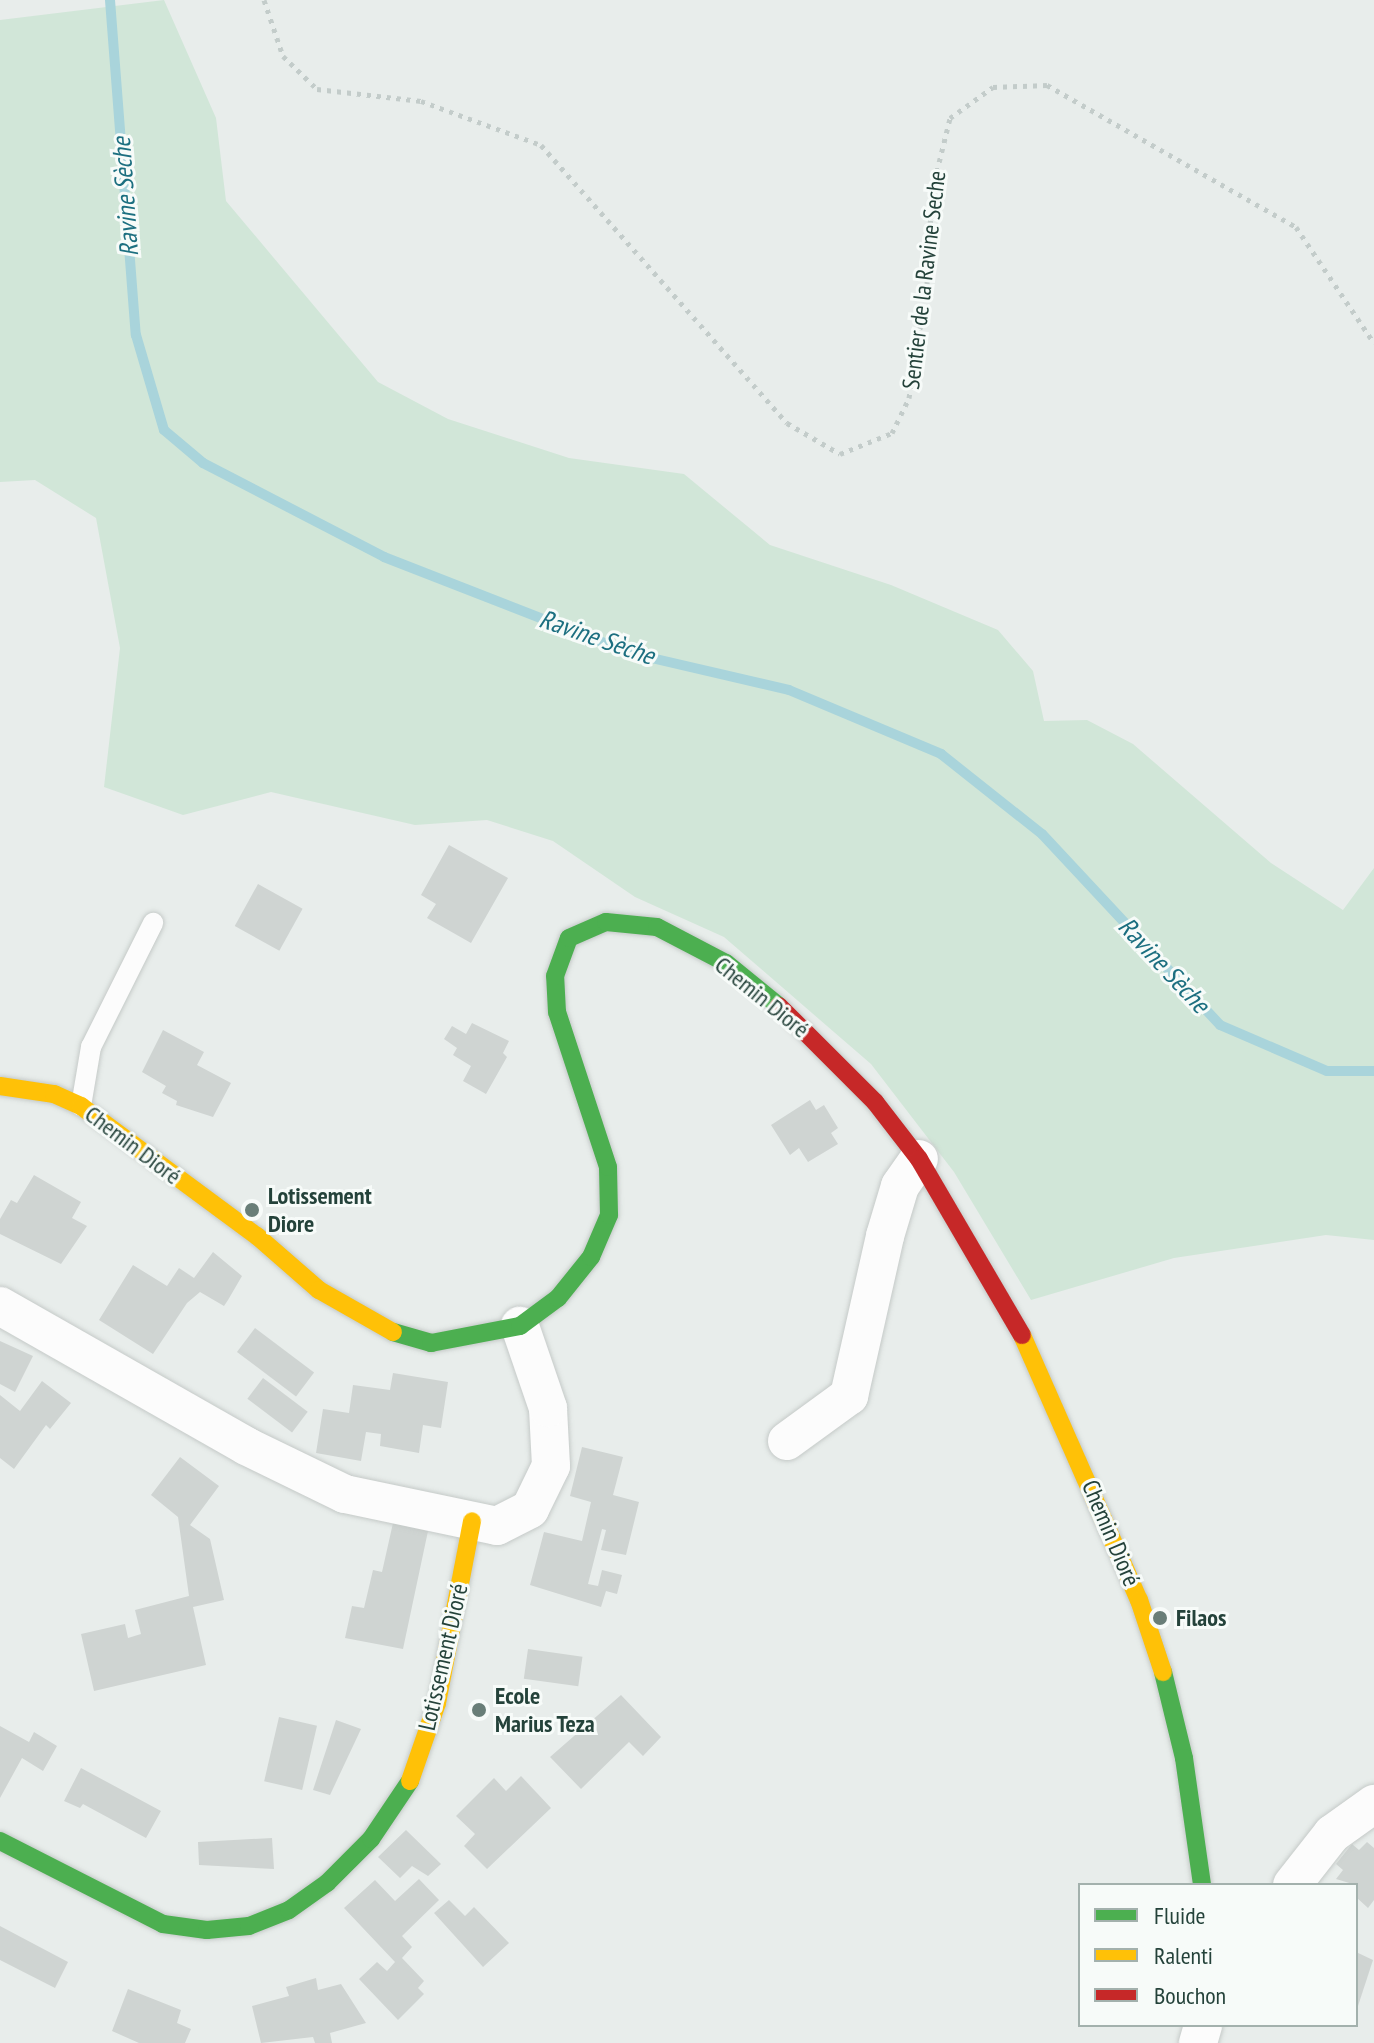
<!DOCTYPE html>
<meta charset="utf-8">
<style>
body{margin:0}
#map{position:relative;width:1374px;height:2043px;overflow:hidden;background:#e8edeb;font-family:"PT Sans Narrow",sans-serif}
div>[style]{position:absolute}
.green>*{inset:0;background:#d1e6d8}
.stream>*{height:10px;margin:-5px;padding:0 5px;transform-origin:5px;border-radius:5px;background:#a9d4db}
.building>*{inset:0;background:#cfd4d2;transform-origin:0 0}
.path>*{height:5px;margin-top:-2.5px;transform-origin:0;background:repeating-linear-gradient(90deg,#c3ccca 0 4px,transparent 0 10px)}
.roads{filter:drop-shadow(0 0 2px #c5cac8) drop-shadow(0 0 2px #c5cac8)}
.lane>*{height:20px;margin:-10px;padding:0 10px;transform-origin:10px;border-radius:10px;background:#fcfcfc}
.street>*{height:38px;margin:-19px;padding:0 19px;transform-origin:19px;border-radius:19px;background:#fcfcfc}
.fast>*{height:18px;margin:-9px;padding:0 9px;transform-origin:9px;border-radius:9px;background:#4caf50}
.slow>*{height:18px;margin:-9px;padding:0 9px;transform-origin:9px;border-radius:9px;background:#ffc107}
.jam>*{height:18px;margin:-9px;padding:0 9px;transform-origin:9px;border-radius:9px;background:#c62828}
.dots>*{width:22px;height:22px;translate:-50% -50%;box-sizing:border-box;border:4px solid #f7fbf9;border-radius:50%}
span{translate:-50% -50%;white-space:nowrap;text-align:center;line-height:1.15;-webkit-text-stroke:6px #f7fbf9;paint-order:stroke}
.street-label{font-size:24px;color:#24423a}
.poi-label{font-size:24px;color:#24423a;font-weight:700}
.left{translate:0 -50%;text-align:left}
.water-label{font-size:26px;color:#1c6f80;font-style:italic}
.legend{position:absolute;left:1078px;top:1883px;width:280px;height:144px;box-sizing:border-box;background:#f7fbf9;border:2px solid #a3b1ad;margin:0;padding:10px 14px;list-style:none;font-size:24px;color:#24423a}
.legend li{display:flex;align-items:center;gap:16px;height:40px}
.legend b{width:40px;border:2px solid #a3b1ad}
</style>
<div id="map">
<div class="green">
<div style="clip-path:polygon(164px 0,216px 118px,226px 201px,378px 382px,448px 419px,569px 458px,684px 474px,770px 545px,891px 585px,998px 630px,1033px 671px,1044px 721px,1087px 720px,1133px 744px,1271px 863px,1343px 910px,1374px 868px,1374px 1240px,1326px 1235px,1174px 1258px,1031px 1300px,954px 1172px,871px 1064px,724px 937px,635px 897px,553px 841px,487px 820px,415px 825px,271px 792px,183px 815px,104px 787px,120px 648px,96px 518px,35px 480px,0 482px,0 20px)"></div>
</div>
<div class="stream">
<div style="left:110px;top:0;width:336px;rotate:85.6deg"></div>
<div style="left:136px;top:335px;width:99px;rotate:73.6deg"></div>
<div style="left:164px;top:430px;width:51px;rotate:40.2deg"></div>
<div style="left:203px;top:463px;width:204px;rotate:27.4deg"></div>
<div style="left:384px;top:557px;width:264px;rotate:21.3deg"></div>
<div style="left:630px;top:653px;width:163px;rotate:13.1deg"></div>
<div style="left:789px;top:690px;width:165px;rotate:22.8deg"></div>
<div style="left:941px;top:754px;width:129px;rotate:38.4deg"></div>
<div style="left:1042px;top:834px;width:261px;rotate:47deg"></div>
<div style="left:1220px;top:1025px;width:116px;rotate:23.3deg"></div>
<div style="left:1327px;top:1071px;width:47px"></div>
</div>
<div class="building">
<div style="clip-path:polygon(449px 845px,508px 878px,471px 943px,427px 918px,436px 904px,421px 895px)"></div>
<div style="left:258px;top:884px;width:51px;height:48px;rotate:29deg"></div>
<div style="clip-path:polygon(472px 1023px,509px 1041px,503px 1053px,507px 1057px,486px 1094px,463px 1081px,471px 1066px,453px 1055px,457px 1048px,444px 1039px,452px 1026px,466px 1034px)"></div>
<div style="clip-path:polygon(163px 1030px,204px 1052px,197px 1065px,231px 1083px,213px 1117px,176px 1105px,177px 1101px,162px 1093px,166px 1086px,142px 1072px)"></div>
<div style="clip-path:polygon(810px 1100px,816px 1110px,824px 1105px,838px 1128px,831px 1133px,838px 1144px,808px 1162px,799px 1148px,790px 1155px,771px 1125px)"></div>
<div style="clip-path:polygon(34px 1175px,81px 1202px,72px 1218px,87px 1226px,61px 1264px,0 1234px,0 1219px,11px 1200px,17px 1203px)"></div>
<div style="clip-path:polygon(213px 1252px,242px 1276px,228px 1300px,224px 1306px,200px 1292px,187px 1303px,153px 1354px,99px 1320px,133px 1265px,167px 1286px,179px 1268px,194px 1278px)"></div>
<div style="left:255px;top:1328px;width:74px;height:30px;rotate:37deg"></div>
<div style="clip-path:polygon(0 1341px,33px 1356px,15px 1392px,0 1384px)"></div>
<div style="clip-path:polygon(393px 1373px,448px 1382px,441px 1428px,423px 1425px,419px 1453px,380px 1446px,381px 1434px,366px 1432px,361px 1461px,316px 1453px,323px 1409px,349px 1413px,353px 1385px,390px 1390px)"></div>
<div style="left:263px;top:1378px;width:56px;height:26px;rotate:37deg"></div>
<div style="clip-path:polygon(42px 1381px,71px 1403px,50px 1429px,46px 1425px,14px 1469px,0 1458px,0 1395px,20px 1411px)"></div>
<div style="clip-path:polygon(582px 1447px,623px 1457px,613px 1495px,639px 1502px,626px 1555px,601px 1550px,606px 1530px,602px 1529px,588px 1584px,598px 1586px,602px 1570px,622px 1575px,617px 1594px,606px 1591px,601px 1607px,530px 1585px,544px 1532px,582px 1541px,591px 1502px,570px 1496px)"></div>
<div style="clip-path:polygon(180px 1457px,219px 1486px,190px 1525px,210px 1539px,224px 1600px,193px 1607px,206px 1665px,94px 1691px,81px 1634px,125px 1624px,128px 1638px,141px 1634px,135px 1610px,189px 1596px,178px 1517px,151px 1495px)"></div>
<div style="clip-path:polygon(393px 1523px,428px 1531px,403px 1649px,345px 1638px,352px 1606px,364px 1608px,373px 1570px,382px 1572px)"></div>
<div style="left:528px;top:1649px;width:55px;height:30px;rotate:8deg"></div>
<div style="clip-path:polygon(621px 1695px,661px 1737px,643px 1756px,629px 1742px,581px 1789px,550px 1757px)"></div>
<div style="left:279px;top:1717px;width:39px;height:66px;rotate:13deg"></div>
<div style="clip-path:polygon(336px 1720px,361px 1729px,330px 1795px,313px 1790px)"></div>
<div style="clip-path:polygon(0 1726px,29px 1742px,34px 1732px,57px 1746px,43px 1771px,22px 1758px,0 1798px)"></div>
<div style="clip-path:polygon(81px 1768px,161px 1811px,146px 1838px,83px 1804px,80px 1808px,64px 1801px)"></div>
<div style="clip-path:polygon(521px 1776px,551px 1808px,487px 1869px,464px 1846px,475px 1834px,456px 1816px,494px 1778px,506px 1791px)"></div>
<div style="clip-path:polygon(406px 1830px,441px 1864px,428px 1876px,412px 1866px,400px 1878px,378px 1857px)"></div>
<div style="clip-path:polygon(272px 1838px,274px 1869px,199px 1865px,198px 1842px)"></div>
<div style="clip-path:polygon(1367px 1842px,1374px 1848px,1374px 1900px,1368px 1908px,1356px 1897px,1356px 1885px,1336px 1879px,1343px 1870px,1336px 1864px,1352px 1844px,1359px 1850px)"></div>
<div style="clip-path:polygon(419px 1879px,439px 1900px,402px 1936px,412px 1947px,402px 1958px,424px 1981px,418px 1988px,424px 1994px,398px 2020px,359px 1979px,377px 1962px,387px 1971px,395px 1962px,344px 1908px,375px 1880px,395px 1901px)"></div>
<div style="clip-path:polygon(449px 1900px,465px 1916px,474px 1907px,509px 1943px,483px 1967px,434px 1913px)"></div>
<div style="clip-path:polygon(0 1926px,68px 1962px,55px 1988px,0 1960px)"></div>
<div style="clip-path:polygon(1356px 1952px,1373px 1960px,1357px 2009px,1356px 2009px)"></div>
<div style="clip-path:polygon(316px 1978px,318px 1990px,341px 1984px,366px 2023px,330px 2033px,332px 2043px,315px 2043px,313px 2037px,261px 2043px,252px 2006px,289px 1996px,286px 1987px)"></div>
<div style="clip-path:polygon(128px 1989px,181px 2010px,177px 2023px,191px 2029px,185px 2043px,139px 2043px,112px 2031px)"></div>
</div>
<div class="path">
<div style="left:264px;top:0;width:59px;rotate:71.3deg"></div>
<div style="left:283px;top:56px;width:47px;rotate:44.1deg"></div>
<div style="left:317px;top:89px;width:105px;rotate:6.6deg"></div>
<div style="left:421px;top:101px;width:128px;rotate:20.1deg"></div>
<div style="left:541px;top:145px;width:371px;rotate:48.5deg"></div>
<div style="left:787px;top:423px;width:61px;rotate:30.3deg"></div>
<div style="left:840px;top:454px;width:56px;rotate:-22deg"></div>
<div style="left:892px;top:433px;width:39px;rotate:-64deg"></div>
<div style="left:909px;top:398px;width:115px;rotate:-81deg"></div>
<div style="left:927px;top:284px;width:93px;rotate:-86.9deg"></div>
<div style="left:932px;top:191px;width:75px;rotate:-76.1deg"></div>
<div style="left:950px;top:118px;width:53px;rotate:-35.8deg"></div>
<div style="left:993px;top:87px;width:54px;rotate:-2.1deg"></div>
<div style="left:1047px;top:85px;width:287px;rotate:29.7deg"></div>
<div style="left:1296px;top:227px;width:140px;rotate:56.1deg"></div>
</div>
<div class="roads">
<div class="lane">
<div style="left:81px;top:1106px;width:60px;rotate:-80.4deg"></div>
<div style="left:91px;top:1047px;width:139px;rotate:-63.4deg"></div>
</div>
<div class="street">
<div style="left:0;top:1306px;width:283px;rotate:29.6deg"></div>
<div style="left:246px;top:1446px;width:110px;rotate:25.9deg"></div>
<div style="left:345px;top:1494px;width:155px;rotate:11.9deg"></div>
<div style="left:497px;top:1526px;width:37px;rotate:-27deg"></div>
<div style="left:530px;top:1509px;width:48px;rotate:-64deg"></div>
<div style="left:551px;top:1466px;width:58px;rotate:-93deg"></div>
<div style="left:548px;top:1408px;width:87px;rotate:-108.9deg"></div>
<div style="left:787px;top:1441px;width:77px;rotate:-36deg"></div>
<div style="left:849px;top:1396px;width:164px;rotate:-77.3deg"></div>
<div style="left:885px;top:1236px;width:52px;rotate:-73.3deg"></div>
<div style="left:900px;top:1186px;width:33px;rotate:-55deg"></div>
<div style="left:1292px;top:1885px;width:65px;rotate:-51.9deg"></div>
<div style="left:1332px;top:1834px;width:52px;rotate:-35.5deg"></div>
<div style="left:1198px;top:2043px;width:19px;rotate:-74deg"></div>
</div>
<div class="fast">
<div style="left:393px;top:1332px;width:40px;rotate:16deg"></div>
<div style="left:431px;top:1343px;width:91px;rotate:-10.8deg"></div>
<div style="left:520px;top:1326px;width:47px;rotate:-36.4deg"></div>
<div style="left:558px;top:1298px;width:53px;rotate:-51.2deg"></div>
<div style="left:591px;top:1257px;width:46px;rotate:-66.8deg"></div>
<div style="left:609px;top:1215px;width:48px;rotate:-91.2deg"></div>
<div style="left:608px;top:1167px;width:163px;rotate:-108.2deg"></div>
<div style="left:557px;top:1012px;width:36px;rotate:-93deg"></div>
<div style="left:555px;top:976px;width:40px;rotate:-69.8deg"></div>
<div style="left:569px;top:938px;width:40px;rotate:-23.4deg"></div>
<div style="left:606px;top:922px;width:51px;rotate:5.6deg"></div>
<div style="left:657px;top:927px;width:78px;rotate:27.6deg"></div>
<div style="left:726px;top:963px;width:68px;rotate:39.1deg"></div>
<div style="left:1163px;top:1672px;width:89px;rotate:76.3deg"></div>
<div style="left:1184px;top:1758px;width:128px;rotate:81.9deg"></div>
<div style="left:0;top:1841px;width:183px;rotate:27deg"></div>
<div style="left:163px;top:1924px;width:44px;rotate:7.8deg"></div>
<div style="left:207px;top:1930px;width:42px;rotate:-5.4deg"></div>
<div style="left:249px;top:1926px;width:43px;rotate:-21.8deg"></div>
<div style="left:289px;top:1910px;width:47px;rotate:-35.4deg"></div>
<div style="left:327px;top:1883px;width:62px;rotate:-45deg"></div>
<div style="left:371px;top:1839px;width:70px;rotate:-56.1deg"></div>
</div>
<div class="slow">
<div style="left:0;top:1086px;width:55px;rotate:8.4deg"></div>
<div style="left:54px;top:1094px;width:30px;rotate:24deg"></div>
<div style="left:81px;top:1106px;width:219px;rotate:36.5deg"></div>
<div style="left:257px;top:1236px;width:82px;rotate:41.1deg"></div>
<div style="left:319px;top:1290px;width:85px;rotate:29.6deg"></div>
<div style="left:1022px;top:1335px;width:290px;rotate:66.2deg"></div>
<div style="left:1139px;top:1600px;width:76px;rotate:71.6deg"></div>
<div style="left:410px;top:1781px;width:83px;rotate:-70.9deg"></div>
<div style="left:437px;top:1703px;width:185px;rotate:-79.1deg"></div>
</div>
<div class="jam">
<div style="left:779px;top:1006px;width:136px;rotate:45deg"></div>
<div style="left:875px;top:1102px;width:72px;rotate:52.3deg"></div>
<div style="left:919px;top:1159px;width:204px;rotate:59.7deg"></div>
</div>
</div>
<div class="dots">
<div style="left:252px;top:1210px;background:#697e78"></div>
<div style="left:1160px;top:1618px;background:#697e78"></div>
<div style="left:479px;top:1710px;background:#697e78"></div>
</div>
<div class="street-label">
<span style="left:924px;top:280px;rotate:-83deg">Sentier de la Ravine Seche</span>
<span style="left:762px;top:997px;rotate:39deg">Chemin Dioré</span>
<span style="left:133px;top:1145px;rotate:37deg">Chemin Dioré</span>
<span style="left:1111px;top:1533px;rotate:67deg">Chemin Dioré</span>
<span style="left:443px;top:1657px;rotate:-77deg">Lotissement Dioré</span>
</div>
<div class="poi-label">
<span class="left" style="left:268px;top:1210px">Lotissement<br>Diore</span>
<span class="left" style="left:1176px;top:1618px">Filaos</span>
<span class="left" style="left:495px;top:1710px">Ecole<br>Marius Teza</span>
</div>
<div class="water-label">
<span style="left:125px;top:197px;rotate:-94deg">Ravine Sèche</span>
<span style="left:597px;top:637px;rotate:19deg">Ravine Sèche</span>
<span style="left:1164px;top:965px;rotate:47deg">Ravine Sèche</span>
</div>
<ul class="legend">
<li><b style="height:10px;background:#4caf50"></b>Fluide</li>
<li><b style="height:10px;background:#ffc107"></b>Ralenti</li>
<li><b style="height:10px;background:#c62828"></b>Bouchon</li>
</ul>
</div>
